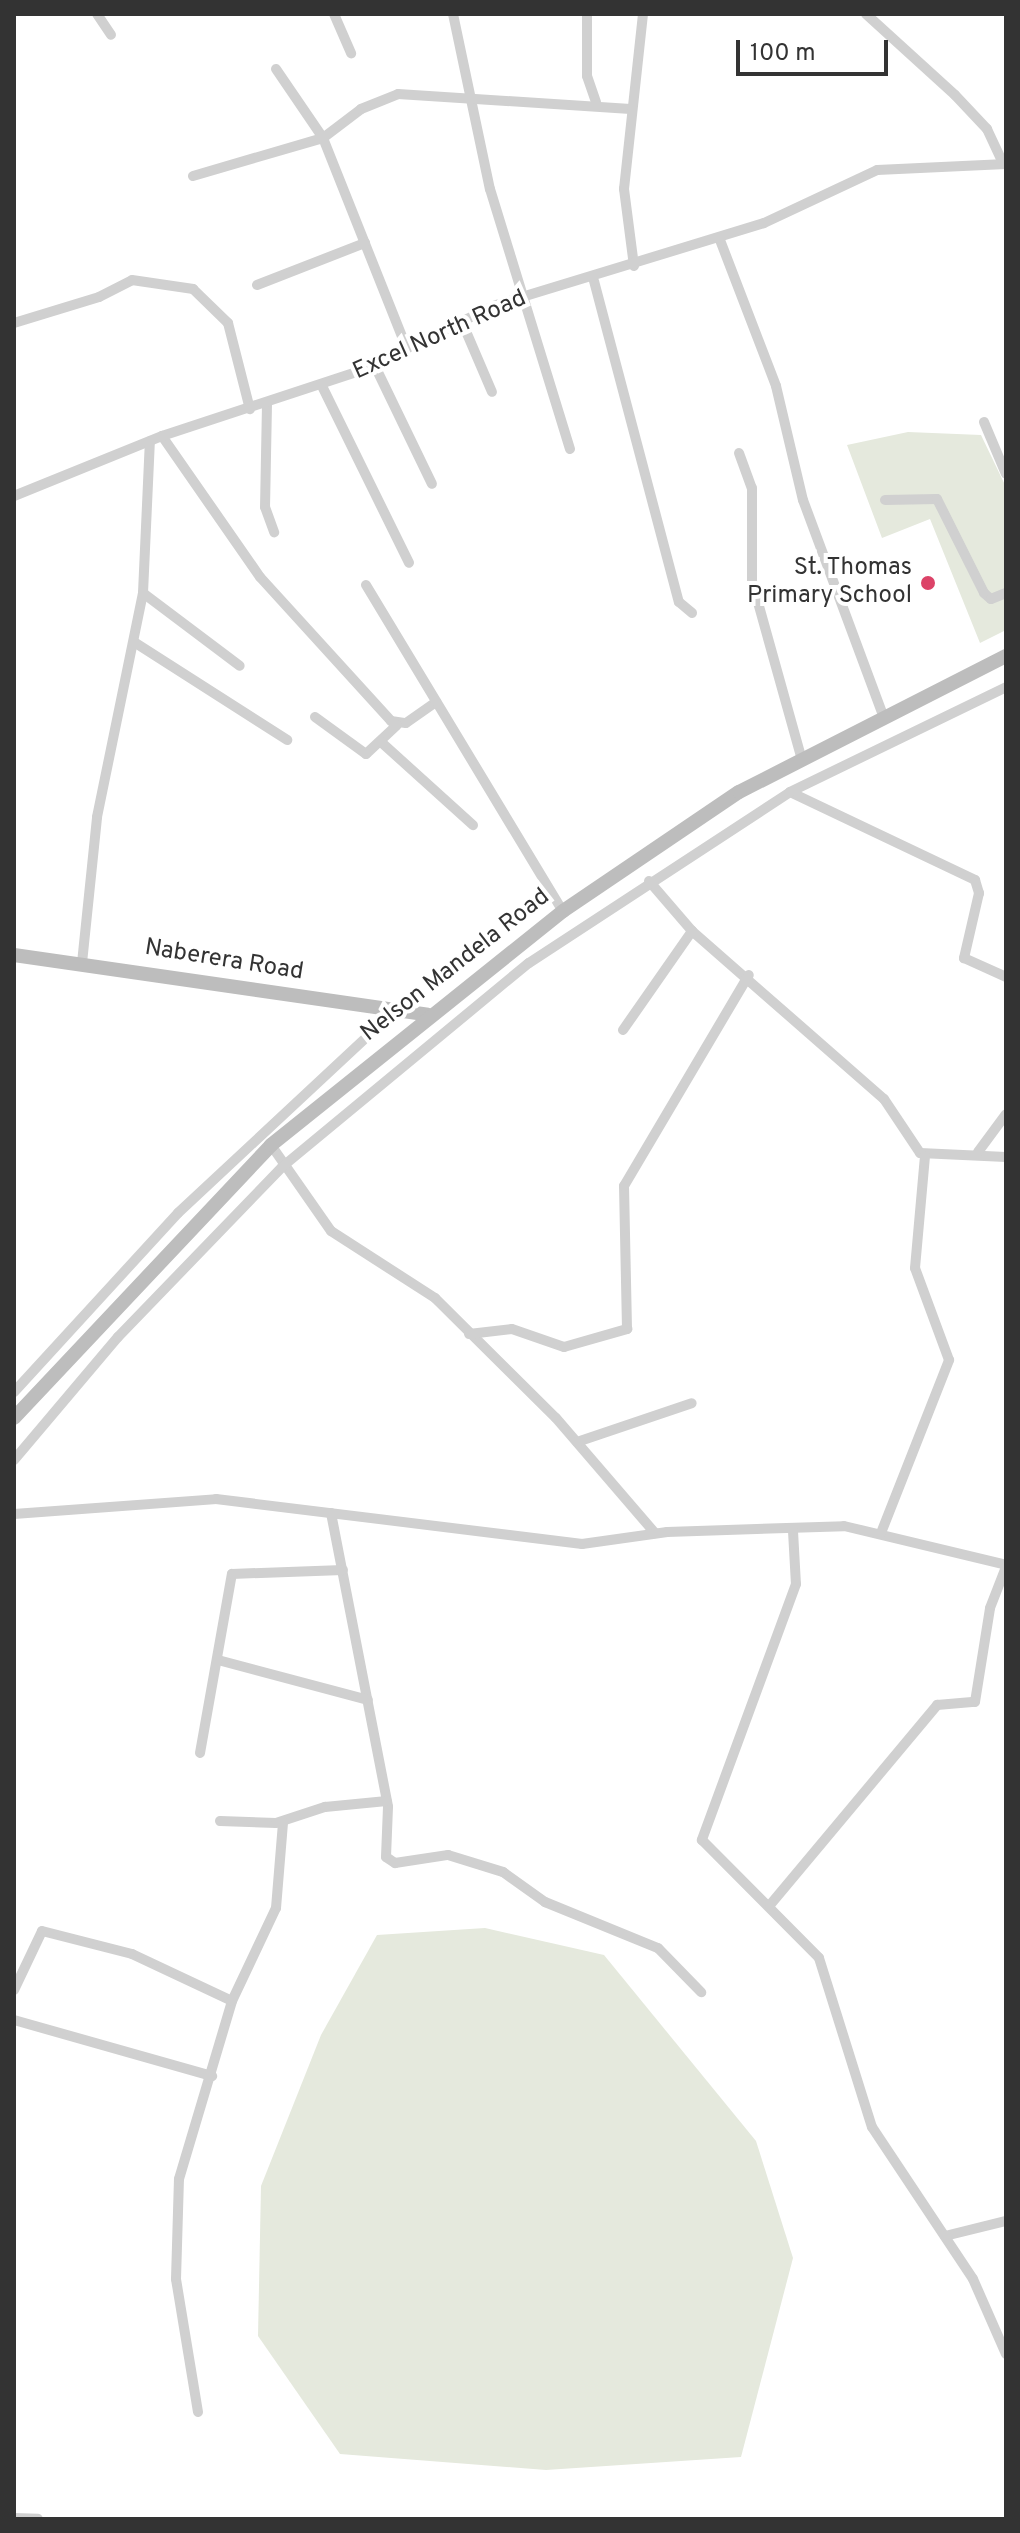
<!DOCTYPE html>
<style>
body{margin:0}
#map{position:relative;width:1020px;height:2533px;overflow:hidden;background:#fff;font-family:Overpass,sans-serif}
div>[style]{position:absolute}
.green>*{inset:0;background:#e5e9dd}
.street>*{height:10px;margin:-5px;padding:0 5px;transform-origin:5px;border-radius:5px;background:#d0d0d0}
.secondary>*{height:14px;margin:-7px;padding:0 7px;transform-origin:7px;border-radius:7px;background:#bdbdbd}
.dots>*{width:22px;height:22px;translate:-50% -50%;box-sizing:border-box;border:4px solid #fff;border-radius:50%}
span{translate:-50% -50%;white-space:nowrap;text-align:center;line-height:1.15;-webkit-text-stroke:8px #fff;paint-order:stroke}
.street-label{font-size:24px;color:#333}
.poi-label{font-size:24px;color:#333}
.right{translate:-100% -50%;text-align:right}
.frame{position:absolute;inset:0;border:16px solid #333;pointer-events:none}
.scale{position:absolute;left:736px;top:40px;width:152px;height:36px;box-sizing:border-box;border:4px solid #333;border-top:0;padding-left:10px;font-size:24px;line-height:28px;white-space:nowrap;color:#333;-webkit-text-stroke:6px #fff;paint-order:stroke}
</style>
<div id="map">
<div class="green">
<div style="clip-path:polygon(908px 432px,981px 435px,1006px 487px,1006px 630px,980px 643px,930px 519px,882px 538px,847px 445px)"></div>
<div style="clip-path:polygon(485px 1928px,604px 1955px,756px 2141px,793px 2258px,741px 2457px,546px 2470px,340px 2454px,258px 2336px,261px 2186px,321px 2035px,377px 1935px)"></div>
</div>
<div class="street">
<div style="left:97px;top:14px;width:25px;rotate:56deg"></div>
<div style="left:334px;top:14px;width:43px;rotate:66.4deg"></div>
<div style="left:453px;top:14px;width:179px;rotate:78.1deg"></div>
<div style="left:490px;top:189px;width:272px;rotate:72.9deg"></div>
<div style="left:587px;top:14px;width:62px;rotate:90deg"></div>
<div style="left:587px;top:76px;width:28px;rotate:71deg"></div>
<div style="left:866px;top:14px;width:120px;rotate:42.3deg"></div>
<div style="left:955px;top:95px;width:47px;rotate:46.7deg"></div>
<div style="left:987px;top:129px;width:38px;rotate:65deg"></div>
<div style="left:276px;top:69px;width:83px;rotate:55.7deg"></div>
<div style="left:323px;top:138px;width:227px;rotate:68.3deg"></div>
<div style="left:193px;top:176px;width:135px;rotate:-16.3deg"></div>
<div style="left:323px;top:138px;width:48px;rotate:-37.3deg"></div>
<div style="left:361px;top:109px;width:40px;rotate:-22deg"></div>
<div style="left:398px;top:94px;width:233px;rotate:3.7deg"></div>
<div style="left:720px;top:240px;width:156px;rotate:69deg"></div>
<div style="left:776px;top:386px;width:117px;rotate:76.7deg"></div>
<div style="left:803px;top:500px;width:229px;rotate:69.6deg"></div>
<div style="left:634px;top:266px;width:78px;rotate:-97.4deg"></div>
<div style="left:624px;top:189px;width:176px;rotate:-83.8deg"></div>
<div style="left:594px;top:281px;width:332px;rotate:75.2deg"></div>
<div style="left:679px;top:602px;width:17px;rotate:40deg"></div>
<div style="left:257px;top:285px;width:116px;rotate:-21.3deg"></div>
<div style="left:462px;top:322px;width:76px;rotate:66.8deg"></div>
<div style="left:14px;top:323px;width:89px;rotate:-17deg"></div>
<div style="left:99px;top:297px;width:37px;rotate:-27deg"></div>
<div style="left:132px;top:280px;width:62px;rotate:8.4deg"></div>
<div style="left:193px;top:289px;width:49px;rotate:44.2deg"></div>
<div style="left:228px;top:323px;width:89px;rotate:75.7deg"></div>
<div style="left:374px;top:364px;width:133px;rotate:64.2deg"></div>
<div style="left:322px;top:386px;width:197px;rotate:63.8deg"></div>
<div style="left:267px;top:404px;width:103px;rotate:91.1deg"></div>
<div style="left:265px;top:507px;width:27px;rotate:70deg"></div>
<div style="left:984px;top:422px;width:56px;rotate:67.1deg"></div>
<div style="left:162px;top:436px;width:172px;rotate:55.2deg"></div>
<div style="left:260px;top:577px;width:195px;rotate:47.7deg"></div>
<div style="left:391px;top:721px;width:15px;rotate:8deg"></div>
<div style="left:406px;top:723px;width:37px;rotate:-35deg"></div>
<div style="left:739px;top:453px;width:37px;rotate:70deg"></div>
<div style="left:752px;top:488px;width:93px;rotate:90deg"></div>
<div style="left:752px;top:581px;width:183px;rotate:74.4deg"></div>
<div style="left:14px;top:496px;width:160px;rotate:-22.1deg"></div>
<div style="left:162px;top:436px;width:208px;rotate:-18.2deg"></div>
<div style="left:360px;top:371px;width:151px;rotate:-25.9deg"></div>
<div style="left:496px;top:305px;width:280px;rotate:-17deg"></div>
<div style="left:764px;top:223px;width:125px;rotate:-25.1deg"></div>
<div style="left:877px;top:170px;width:129px;rotate:-2.7deg"></div>
<div style="left:885px;top:500px;width:52px;rotate:-1.1deg"></div>
<div style="left:937px;top:499px;width:105px;rotate:63.4deg"></div>
<div style="left:984px;top:593px;width:9px;rotate:41deg"></div>
<div style="left:991px;top:599px;width:16px;rotate:-22deg"></div>
<div style="left:366px;top:585px;width:381px;rotate:58.9deg"></div>
<div style="left:143px;top:593px;width:121px;rotate:37deg"></div>
<div style="left:134px;top:642px;width:182px;rotate:32.6deg"></div>
<div style="left:315px;top:717px;width:63px;rotate:36deg"></div>
<div style="left:366px;top:754px;width:42px;rotate:-43.1deg"></div>
<div style="left:381px;top:742px;width:124px;rotate:42.1deg"></div>
<div style="left:790px;top:792px;width:205px;rotate:25.4deg"></div>
<div style="left:975px;top:880px;width:14px;rotate:73deg"></div>
<div style="left:979px;top:893px;width:67px;rotate:103deg"></div>
<div style="left:964px;top:958px;width:46px;rotate:24.3deg"></div>
<div style="left:649px;top:881px;width:66px;rotate:49.3deg"></div>
<div style="left:692px;top:931px;width:255px;rotate:41.2deg"></div>
<div style="left:884px;top:1099px;width:65px;rotate:56.3deg"></div>
<div style="left:920px;top:1153px;width:86px;rotate:2.7deg"></div>
<div style="left:82px;top:963px;width:147px;rotate:-84.1deg"></div>
<div style="left:97px;top:817px;width:229px;rotate:-78.4deg"></div>
<div style="left:143px;top:593px;width:152px;rotate:-87.4deg"></div>
<div style="left:623px;top:1030px;width:121px;rotate:-55.1deg"></div>
<div style="left:271px;top:1145px;width:105px;rotate:55.1deg"></div>
<div style="left:331px;top:1231px;width:124px;rotate:32.8deg"></div>
<div style="left:435px;top:1298px;width:170px;rotate:44.8deg"></div>
<div style="left:556px;top:1418px;width:152px;rotate:49.3deg"></div>
<div style="left:978px;top:1152px;width:47px;rotate:-53.6deg"></div>
<div style="left:469px;top:1334px;width:43px;rotate:-6.6deg"></div>
<div style="left:512px;top:1329px;width:55px;rotate:19.1deg"></div>
<div style="left:564px;top:1347px;width:66px;rotate:-15.9deg"></div>
<div style="left:627px;top:1329px;width:143px;rotate:-91.2deg"></div>
<div style="left:624px;top:1186px;width:245px;rotate:-59.4deg"></div>
<div style="left:14px;top:1392px;width:243px;rotate:-47.5deg"></div>
<div style="left:178px;top:1213px;width:298px;rotate:-43deg"></div>
<div style="left:577px;top:1442px;width:121px;rotate:-18.7deg"></div>
<div style="left:14px;top:1460px;width:161px;rotate:-49.8deg"></div>
<div style="left:118px;top:1337px;width:236px;rotate:-46deg"></div>
<div style="left:282px;top:1167px;width:320px;rotate:-39.6deg"></div>
<div style="left:529px;top:963px;width:312px;rotate:-33.2deg"></div>
<div style="left:790px;top:792px;width:240px;rotate:-25.9deg"></div>
<div style="left:331px;top:1513px;width:299px;rotate:79deg"></div>
<div style="left:388px;top:1807px;width:50px;rotate:92.3deg"></div>
<div style="left:386px;top:1857px;width:11px;rotate:34deg"></div>
<div style="left:395px;top:1863px;width:54px;rotate:-8.6deg"></div>
<div style="left:448px;top:1855px;width:58px;rotate:17.2deg"></div>
<div style="left:503px;top:1872px;width:52px;rotate:35.5deg"></div>
<div style="left:545px;top:1902px;width:122px;rotate:22.2deg"></div>
<div style="left:658px;top:1948px;width:62px;rotate:45.7deg"></div>
<div style="left:14px;top:1514px;width:203px;rotate:-4.2deg"></div>
<div style="left:216px;top:1499px;width:369px;rotate:7deg"></div>
<div style="left:582px;top:1544px;width:86px;rotate:-8deg"></div>
<div style="left:667px;top:1532px;width:177px;rotate:-1.9deg"></div>
<div style="left:844px;top:1526px;width:167px;rotate:13.5deg"></div>
<div style="left:793px;top:1531px;width:53px;rotate:86.8deg"></div>
<div style="left:796px;top:1584px;width:273px;rotate:110.2deg"></div>
<div style="left:702px;top:1840px;width:166px;rotate:45.2deg"></div>
<div style="left:819px;top:1958px;width:177px;rotate:72.6deg"></div>
<div style="left:872px;top:2127px;width:182px;rotate:56.4deg"></div>
<div style="left:973px;top:2279px;width:82px;rotate:66.3deg"></div>
<div style="left:881px;top:1533px;width:186px;rotate:-68.5deg"></div>
<div style="left:949px;top:1360px;width:98px;rotate:-110.3deg"></div>
<div style="left:915px;top:1268px;width:112px;rotate:-84.9deg"></div>
<div style="left:218px;top:1660px;width:155px;rotate:14.9deg"></div>
<div style="left:200px;top:1753px;width:182px;rotate:-79.9deg"></div>
<div style="left:232px;top:1574px;width:111px;rotate:-2.1deg"></div>
<div style="left:220px;top:1821px;width:56px;rotate:2deg"></div>
<div style="left:276px;top:1823px;width:52px;rotate:-18.1deg"></div>
<div style="left:325px;top:1807px;width:62px;rotate:-5.5deg"></div>
<div style="left:770px;top:1905px;width:261px;rotate:-50.1deg"></div>
<div style="left:937px;top:1705px;width:38px;rotate:-5deg"></div>
<div style="left:975px;top:1702px;width:95px;rotate:-80.9deg"></div>
<div style="left:990px;top:1608px;width:44px;rotate:-68.7deg"></div>
<div style="left:14px;top:1990px;width:65px;rotate:-64.6deg"></div>
<div style="left:42px;top:1931px;width:93px;rotate:14.3deg"></div>
<div style="left:132px;top:1954px;width:110px;rotate:25.2deg"></div>
<div style="left:14px;top:2020px;width:206px;rotate:15.8deg"></div>
<div style="left:945px;top:2236px;width:63px;rotate:-13.8deg"></div>
<div style="left:198px;top:2412px;width:135px;rotate:-99.4deg"></div>
<div style="left:176px;top:2279px;width:100px;rotate:-88.3deg"></div>
<div style="left:179px;top:2179px;width:186px;rotate:-73.4deg"></div>
<div style="left:232px;top:2001px;width:103px;rotate:-64.7deg"></div>
<div style="left:276px;top:1908px;width:86px;rotate:-85.3deg"></div>
<div style="left:14px;top:2518px;width:24px;rotate:2deg"></div>
</div>
<div class="secondary">
<div style="left:14px;top:955px;width:418px;rotate:8.2deg"></div>
<div style="left:14px;top:1418px;width:375px;rotate:-46.7deg"></div>
<div style="left:271px;top:1145px;width:374px;rotate:-38.7deg"></div>
<div style="left:563px;top:911px;width:212px;rotate:-34.1deg"></div>
<div style="left:739px;top:792px;width:300px;rotate:-27deg"></div>
</div>
<div class="dots">
<div style="left:928px;top:583px;background:#dc4368"></div>
</div>
<div class="street-label">
<span style="left:440px;top:336px;rotate:-24deg">Excel North Road</span>
<span style="left:224px;top:961px;rotate:9deg">Naberera Road</span>
<span style="left:456px;top:966px;rotate:-38deg">Nelson Mandela Road</span>
</div>
<div class="poi-label">
<span class="right" style="left:912px;top:583px">St. Thomas<br>Primary School</span>
</div>
<div class="frame"></div>
<div class="scale">100 m</div>
</div>
